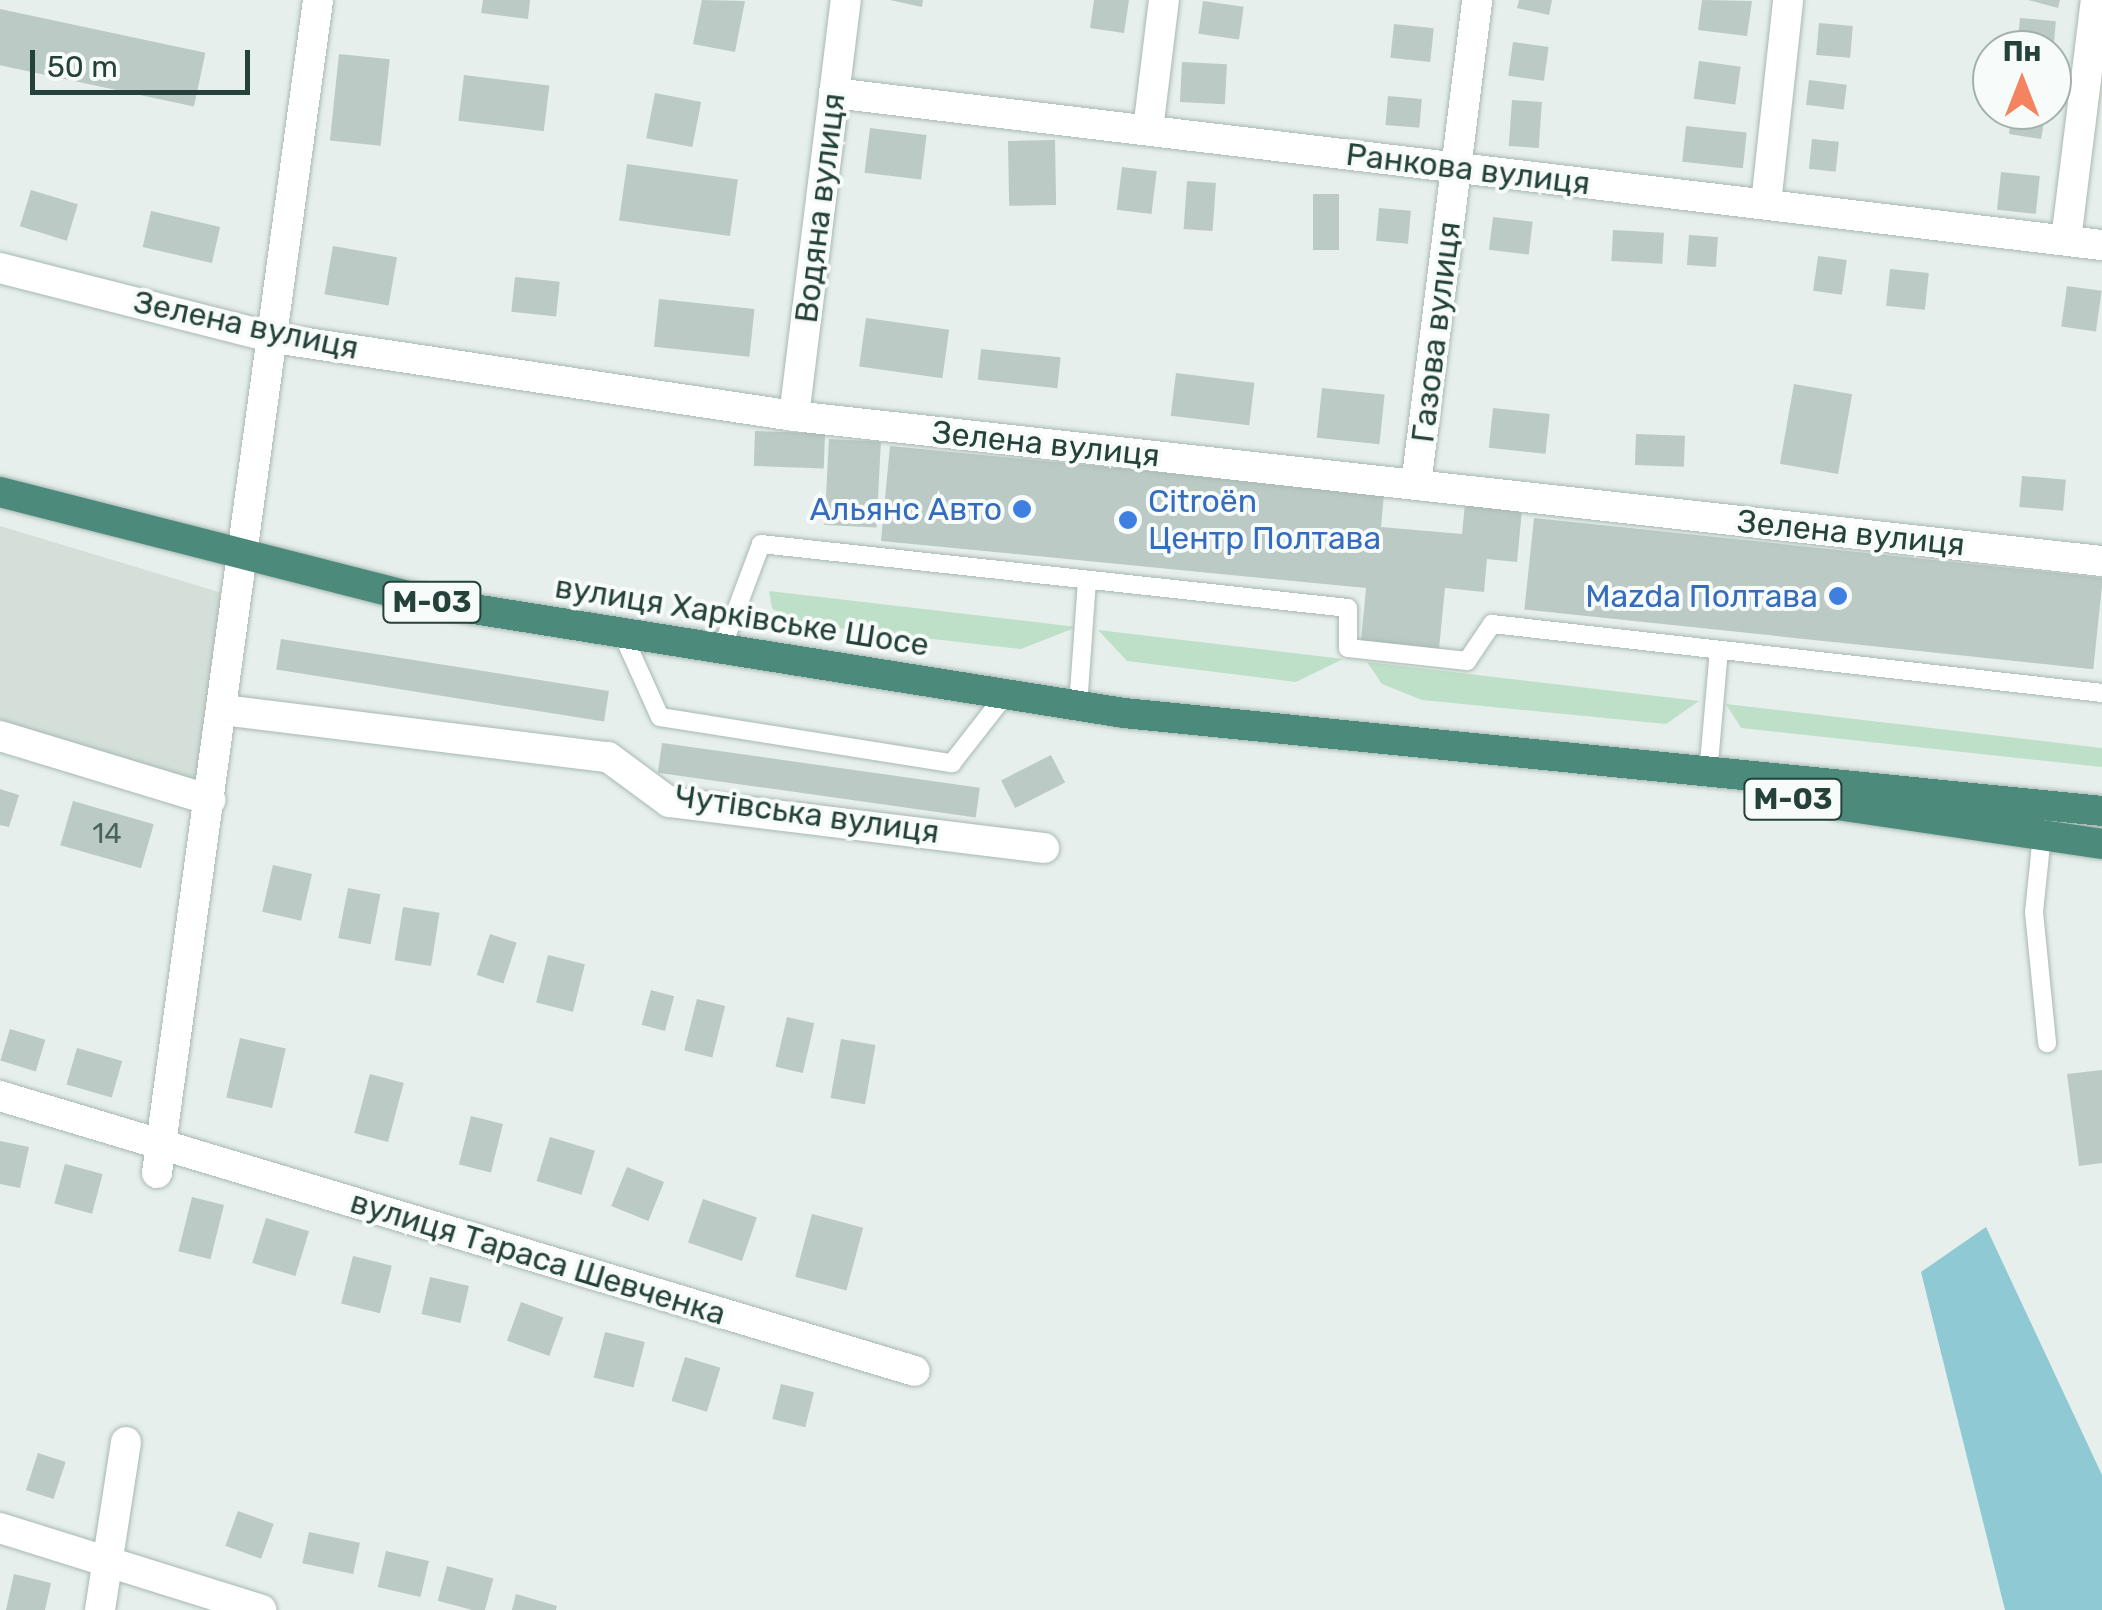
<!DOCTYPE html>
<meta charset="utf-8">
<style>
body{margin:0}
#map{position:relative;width:2102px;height:1610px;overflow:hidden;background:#e6efeb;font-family:Rubik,sans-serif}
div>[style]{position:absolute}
.built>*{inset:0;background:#d4dfda}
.green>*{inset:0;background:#bfe0c8}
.water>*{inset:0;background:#8ec9d4}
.building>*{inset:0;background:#bbcac4;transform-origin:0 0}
.roads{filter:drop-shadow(0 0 2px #a8b8b2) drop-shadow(0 0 2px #a8b8b2)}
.service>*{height:18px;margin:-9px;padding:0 9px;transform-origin:9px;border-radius:9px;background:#fff}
.minor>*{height:30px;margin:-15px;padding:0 15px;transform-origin:15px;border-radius:15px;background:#fff}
.trunk>*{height:30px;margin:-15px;padding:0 15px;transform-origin:15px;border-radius:15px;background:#4c8a7c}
.dots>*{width:28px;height:28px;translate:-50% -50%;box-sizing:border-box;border:5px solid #f7fbf9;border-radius:50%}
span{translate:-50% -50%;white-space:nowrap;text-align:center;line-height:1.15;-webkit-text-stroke:8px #f7fbf9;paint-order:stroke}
.number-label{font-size:28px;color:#4a645c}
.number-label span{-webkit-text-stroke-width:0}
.shield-label span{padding:2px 8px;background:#f7fbf9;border:2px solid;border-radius:8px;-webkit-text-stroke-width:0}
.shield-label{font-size:30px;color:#24423a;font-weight:700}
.street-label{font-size:32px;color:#24423a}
.shop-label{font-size:32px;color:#366cbe}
.left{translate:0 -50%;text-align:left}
.right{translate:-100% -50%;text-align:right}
.north{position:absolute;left:1972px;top:30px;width:100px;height:100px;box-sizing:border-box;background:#f7fbf9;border:2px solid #a3b1ad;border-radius:50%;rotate:0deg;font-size:28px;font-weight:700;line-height:40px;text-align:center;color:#24423a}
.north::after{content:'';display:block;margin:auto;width:35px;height:45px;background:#f4845f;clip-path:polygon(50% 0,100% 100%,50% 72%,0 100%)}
.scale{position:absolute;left:30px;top:50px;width:220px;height:45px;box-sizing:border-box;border:5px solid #24423a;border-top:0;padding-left:12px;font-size:30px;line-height:35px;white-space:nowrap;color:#24423a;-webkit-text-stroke:8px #f7fbf9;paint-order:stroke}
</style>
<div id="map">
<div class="built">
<div style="clip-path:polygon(0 526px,232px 596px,198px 788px,0 726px)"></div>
</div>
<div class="green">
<div style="clip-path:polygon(769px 591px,1077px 627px,1021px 649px,792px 623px,772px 608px)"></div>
<div style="clip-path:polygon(1098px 630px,1343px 659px,1296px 682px,1127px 661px)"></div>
<div style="clip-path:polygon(1367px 662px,1699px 701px,1666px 724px,1422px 700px,1382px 684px)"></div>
<div style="clip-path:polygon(1726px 704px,2102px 748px,2102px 767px,1741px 728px)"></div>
</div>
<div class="water">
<div style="clip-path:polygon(1986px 1227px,2102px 1475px,2102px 1610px,2005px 1610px,1921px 1272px)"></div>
</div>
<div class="building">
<div style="clip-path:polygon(483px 0,530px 0,528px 19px,481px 13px)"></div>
<div style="clip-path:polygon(702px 0,745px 1px,735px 52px,693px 44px)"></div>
<div style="clip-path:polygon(890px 0,923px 0,922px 7px)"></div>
<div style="clip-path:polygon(1094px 0,1129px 0,1124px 33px,1090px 28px)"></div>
<div style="clip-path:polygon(1519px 0,1552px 0,1549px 15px,1517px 8px)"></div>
<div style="clip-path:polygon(1702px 0,1752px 1px,1747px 36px,1698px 30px)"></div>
<div style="clip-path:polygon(2028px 0,2060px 0,2058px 8px)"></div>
<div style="left:1203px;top:1px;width:41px;height:33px;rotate:8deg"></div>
<div style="left:0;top:9px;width:210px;height:55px;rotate:12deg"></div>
<div style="left:2020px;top:18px;width:36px;height:32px;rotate:5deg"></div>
<div style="left:1819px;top:23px;width:34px;height:32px;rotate:5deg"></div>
<div style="left:1394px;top:24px;width:40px;height:34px;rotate:6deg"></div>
<div style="left:1513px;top:42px;width:36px;height:34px;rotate:8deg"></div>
<div style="left:339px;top:54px;width:51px;height:87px;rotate:6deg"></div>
<div style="left:1699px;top:61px;width:42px;height:38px;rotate:8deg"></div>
<div style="left:1182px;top:62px;width:45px;height:40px;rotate:3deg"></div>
<div style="left:464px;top:75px;width:86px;height:46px;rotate:7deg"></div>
<div style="left:1809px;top:80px;width:38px;height:25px;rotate:7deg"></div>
<div style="left:655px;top:93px;width:47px;height:46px;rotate:11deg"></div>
<div style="left:1388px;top:96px;width:34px;height:29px;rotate:5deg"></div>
<div style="left:1512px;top:100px;width:30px;height:46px;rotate:4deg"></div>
<div style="clip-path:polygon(2012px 110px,2046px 110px,2041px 139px,2009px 134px)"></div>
<div style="left:1686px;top:126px;width:61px;height:36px;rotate:6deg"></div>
<div style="left:870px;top:128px;width:57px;height:45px;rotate:7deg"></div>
<div style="left:1812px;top:139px;width:27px;height:30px;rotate:6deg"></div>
<div style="left:1055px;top:140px;width:65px;height:47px;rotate:89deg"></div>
<div style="left:627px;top:164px;width:112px;height:57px;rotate:8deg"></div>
<div style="left:1122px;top:167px;width:35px;height:43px;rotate:7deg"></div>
<div style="left:2001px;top:172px;width:39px;height:38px;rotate:6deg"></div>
<div style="left:1187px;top:181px;width:29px;height:48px;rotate:4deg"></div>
<div style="left:31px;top:190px;width:49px;height:38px;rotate:17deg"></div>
<div style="left:1313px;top:194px;width:26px;height:56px"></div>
<div style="left:1379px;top:208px;width:32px;height:33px;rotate:5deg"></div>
<div style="left:151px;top:211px;width:71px;height:37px;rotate:13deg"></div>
<div style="left:1493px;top:217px;width:40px;height:33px;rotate:7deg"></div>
<div style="left:1613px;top:230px;width:51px;height:31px;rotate:3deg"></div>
<div style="left:1689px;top:235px;width:29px;height:30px;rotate:4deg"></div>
<div style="left:333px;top:246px;width:65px;height:49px;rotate:10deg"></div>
<div style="left:1818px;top:256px;width:29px;height:35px;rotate:8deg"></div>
<div style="left:1890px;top:269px;width:39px;height:37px;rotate:6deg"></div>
<div style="left:515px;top:277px;width:45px;height:35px;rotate:6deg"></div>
<div style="left:2067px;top:286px;width:35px;height:41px;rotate:8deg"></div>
<div style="left:659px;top:299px;width:96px;height:48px;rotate:6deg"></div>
<div style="left:866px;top:318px;width:84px;height:49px;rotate:8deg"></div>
<div style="left:981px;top:349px;width:80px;height:31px;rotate:6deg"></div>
<div style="left:1176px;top:373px;width:79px;height:43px;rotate:7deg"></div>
<div style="left:1794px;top:384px;width:59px;height:81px;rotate:10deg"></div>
<div style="left:1322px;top:388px;width:63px;height:50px;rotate:6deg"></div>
<div style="left:1493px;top:408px;width:57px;height:40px;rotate:6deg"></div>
<div style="left:755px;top:431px;width:70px;height:35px;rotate:2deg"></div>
<div style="left:1636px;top:434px;width:49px;height:31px;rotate:2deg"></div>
<div style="left:829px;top:439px;width:52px;height:86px;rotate:3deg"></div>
<div style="clip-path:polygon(890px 446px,1384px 494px,1381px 527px,1462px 534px,1465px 504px,1522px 510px,1517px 562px,1487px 559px,1484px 592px,1445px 588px,1439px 649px,1361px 641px,1366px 588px,881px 541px)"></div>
<div style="left:2022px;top:476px;width:44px;height:31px;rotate:5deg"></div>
<div style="left:1534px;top:518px;width:572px;height:92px;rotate:6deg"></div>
<div style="left:281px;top:639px;width:332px;height:31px;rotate:9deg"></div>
<div style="left:662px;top:743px;width:321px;height:30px;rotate:8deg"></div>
<div style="left:1051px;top:755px;width:31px;height:56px;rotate:63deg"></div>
<div style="clip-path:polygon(0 789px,19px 795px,9px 827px,0 825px)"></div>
<div style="left:73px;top:801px;width:84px;height:46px;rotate:16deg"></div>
<div style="left:273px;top:865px;width:40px;height:48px;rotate:13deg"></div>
<div style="left:348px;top:888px;width:33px;height:51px;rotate:11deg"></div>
<div style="left:403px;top:907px;width:37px;height:54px;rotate:9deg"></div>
<div style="left:490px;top:934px;width:28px;height:43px;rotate:18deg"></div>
<div style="left:548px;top:955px;width:38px;height:49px;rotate:14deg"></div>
<div style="left:651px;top:990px;width:24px;height:36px;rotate:15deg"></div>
<div style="left:697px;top:999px;width:29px;height:53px;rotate:14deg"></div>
<div style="left:787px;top:1017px;width:28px;height:51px;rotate:13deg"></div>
<div style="left:10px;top:1029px;width:37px;height:33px;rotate:17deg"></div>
<div style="left:240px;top:1038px;width:47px;height:61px;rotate:13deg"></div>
<div style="left:841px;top:1039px;width:35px;height:60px;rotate:10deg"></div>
<div style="left:77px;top:1048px;width:47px;height:38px;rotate:16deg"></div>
<div style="clip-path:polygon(2102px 1070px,2102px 1163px,2079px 1166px,2067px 1074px)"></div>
<div style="left:370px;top:1074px;width:35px;height:61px;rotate:15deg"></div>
<div style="left:471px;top:1116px;width:33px;height:50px;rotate:14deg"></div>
<div style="left:550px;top:1137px;width:47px;height:46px;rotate:17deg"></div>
<div style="clip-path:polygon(0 1141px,29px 1147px,20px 1188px,0 1184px)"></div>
<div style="left:65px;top:1164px;width:39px;height:41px;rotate:15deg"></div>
<div style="left:627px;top:1167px;width:40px;height:42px;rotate:22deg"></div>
<div style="left:192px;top:1197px;width:33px;height:56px;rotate:14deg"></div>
<div style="left:703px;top:1199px;width:57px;height:46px;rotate:19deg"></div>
<div style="left:812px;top:1214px;width:53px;height:65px;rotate:15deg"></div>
<div style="left:266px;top:1218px;width:45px;height:47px;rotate:17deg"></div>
<div style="left:353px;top:1256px;width:40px;height:49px;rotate:14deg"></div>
<div style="left:430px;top:1277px;width:40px;height:38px;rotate:13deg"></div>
<div style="left:521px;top:1302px;width:45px;height:41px;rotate:20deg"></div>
<div style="left:605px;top:1332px;width:41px;height:47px;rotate:14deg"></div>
<div style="left:685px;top:1357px;width:37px;height:46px;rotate:17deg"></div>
<div style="left:781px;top:1384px;width:34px;height:36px;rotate:14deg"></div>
<div style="left:38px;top:1453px;width:29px;height:39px;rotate:18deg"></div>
<div style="left:238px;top:1511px;width:38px;height:37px;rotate:20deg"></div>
<div style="left:309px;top:1532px;width:52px;height:32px;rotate:12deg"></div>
<div style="left:386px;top:1551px;width:44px;height:37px;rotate:13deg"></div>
<div style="left:447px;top:1566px;width:48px;height:36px;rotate:15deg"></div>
<div style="clip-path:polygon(14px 1574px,51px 1583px,45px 1610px,6px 1610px)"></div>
<div style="clip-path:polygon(516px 1594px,557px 1606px,556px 1610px,512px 1610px)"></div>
</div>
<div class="roads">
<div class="service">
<div style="left:622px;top:633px;width:92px;rotate:65.7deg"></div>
<div style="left:660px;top:717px;width:296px;rotate:9deg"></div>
<div style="left:952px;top:763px;width:88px;rotate:-52deg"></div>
<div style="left:722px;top:648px;width:111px;rotate:-69.4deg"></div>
<div style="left:761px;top:544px;width:590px;rotate:6.22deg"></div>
<div style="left:1348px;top:608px;width:40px;rotate:90deg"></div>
<div style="left:1348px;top:648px;width:120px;rotate:6.2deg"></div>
<div style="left:1467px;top:661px;width:45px;rotate:-56deg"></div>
<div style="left:1492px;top:624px;width:614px;rotate:6.45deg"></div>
<div style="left:1078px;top:706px;width:126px;rotate:-85.9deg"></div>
<div style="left:1708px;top:775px;width:125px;rotate:-85deg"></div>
<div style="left:2042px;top:835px;width:77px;rotate:95.9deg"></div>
<div style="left:2034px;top:912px;width:132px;rotate:84.3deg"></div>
</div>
<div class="minor">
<div style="left:834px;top:93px;width:1277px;rotate:6.84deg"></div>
<div style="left:1148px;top:130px;width:131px;rotate:-83deg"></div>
<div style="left:1766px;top:204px;width:205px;rotate:-83.8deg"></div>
<div style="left:2066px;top:240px;width:242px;rotate:-82.9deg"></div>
<div style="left:0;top:268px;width:283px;rotate:14.3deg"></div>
<div style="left:274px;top:338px;width:526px;rotate:8.53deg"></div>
<div style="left:794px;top:416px;width:1316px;rotate:6.33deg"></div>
<div style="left:794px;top:416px;width:419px;rotate:-82.9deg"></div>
<div style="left:1416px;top:485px;width:489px;rotate:-82.8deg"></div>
<div style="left:223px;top:710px;width:388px;rotate:7deg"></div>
<div style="left:608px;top:757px;width:76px;rotate:36.4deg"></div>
<div style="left:669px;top:802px;width:378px;rotate:7deg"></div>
<div style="left:0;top:736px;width:220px;rotate:16.9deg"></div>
<div style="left:0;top:1096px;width:955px;rotate:16.73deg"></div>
<div style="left:157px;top:1173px;width:1184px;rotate:-82.18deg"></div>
<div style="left:0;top:1528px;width:274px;rotate:17.4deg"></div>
<div style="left:100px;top:1610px;width:170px;rotate:-81.2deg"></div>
</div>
<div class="trunk">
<div style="left:0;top:492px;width:444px;rotate:14.3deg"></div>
<div style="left:430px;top:602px;width:703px;rotate:9.09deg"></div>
<div style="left:1124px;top:713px;width:983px;rotate:5.72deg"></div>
<div style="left:1838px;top:805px;width:267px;rotate:8.4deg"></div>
</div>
</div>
<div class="dots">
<div style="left:1022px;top:509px;background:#3f7fe0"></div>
<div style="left:1128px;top:520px;background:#3f7fe0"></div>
<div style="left:1838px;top:596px;background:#3f7fe0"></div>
</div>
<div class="number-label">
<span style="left:107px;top:834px">14</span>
</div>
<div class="shield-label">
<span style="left:432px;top:602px">М-03</span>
<span style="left:1793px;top:799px">М-03</span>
</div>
<div class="street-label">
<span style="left:1468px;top:169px;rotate:7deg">Ранкова вулиця</span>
<span style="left:820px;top:208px;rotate:-83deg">Водяна вулиця</span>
<span style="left:246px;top:325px;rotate:12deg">Зелена вулиця</span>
<span style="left:1436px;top:332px;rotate:-83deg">Газова вулиця</span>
<span style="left:1046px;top:444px;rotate:6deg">Зелена вулиця</span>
<span style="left:1851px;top:533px;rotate:6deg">Зелена вулиця</span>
<span style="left:742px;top:616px;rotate:9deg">вулиця Харківське Шосе</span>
<span style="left:807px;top:814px;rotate:8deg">Чутівська вулиця</span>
<span style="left:538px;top:1258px;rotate:17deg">вулиця Тараса Шевченка</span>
</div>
<div class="shop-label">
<span class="left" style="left:1148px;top:520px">Citroën<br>Центр Полтава</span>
<span class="right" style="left:1002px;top:509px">Альянс Авто</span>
<span class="right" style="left:1818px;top:596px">Mazda Полтава</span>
</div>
<div class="north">Пн</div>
<div class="scale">50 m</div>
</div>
